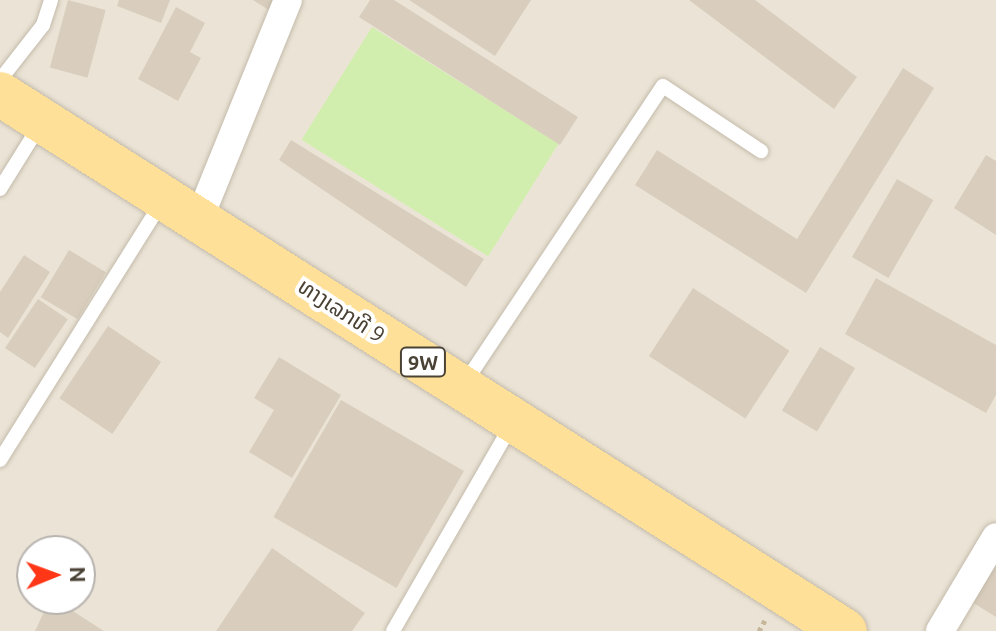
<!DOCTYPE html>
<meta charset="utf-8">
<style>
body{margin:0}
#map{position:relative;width:996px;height:631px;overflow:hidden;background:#f6f2e9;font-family:Ubuntu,"Noto Sans Lao",sans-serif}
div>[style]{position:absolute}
.residential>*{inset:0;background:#ebe4d6}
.green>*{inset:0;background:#d2eeae;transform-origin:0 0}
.building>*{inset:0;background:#d9cebd;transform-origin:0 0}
.path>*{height:5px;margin-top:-2.5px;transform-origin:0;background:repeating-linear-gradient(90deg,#c6b69a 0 4px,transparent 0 8px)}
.roads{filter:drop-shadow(0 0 2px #c3baaa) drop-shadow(0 0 2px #c3baaa)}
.service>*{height:14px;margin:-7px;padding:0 7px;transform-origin:7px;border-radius:7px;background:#fff}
.minor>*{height:28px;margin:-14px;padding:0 14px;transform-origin:14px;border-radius:14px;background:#fff}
.primary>*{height:44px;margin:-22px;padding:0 22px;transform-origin:22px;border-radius:22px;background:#ffe099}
span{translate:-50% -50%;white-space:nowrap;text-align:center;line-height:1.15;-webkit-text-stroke:8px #fff;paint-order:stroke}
.shield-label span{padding:2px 6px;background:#fff;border:2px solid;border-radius:6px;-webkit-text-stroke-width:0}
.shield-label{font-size:20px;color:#4b4236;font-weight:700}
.street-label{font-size:22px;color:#4b4236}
.north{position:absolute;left:16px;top:535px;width:80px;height:80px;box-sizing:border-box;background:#fff;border:2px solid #b7b3af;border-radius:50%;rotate:89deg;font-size:22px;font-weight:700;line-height:32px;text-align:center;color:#4b4236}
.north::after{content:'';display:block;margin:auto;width:28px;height:36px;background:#ff3717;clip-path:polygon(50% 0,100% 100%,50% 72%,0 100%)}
</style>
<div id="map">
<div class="residential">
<div style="clip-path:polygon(evenodd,0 0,996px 0,996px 631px,0 631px,0 0,32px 551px,80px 551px,80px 599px,32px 599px,32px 551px)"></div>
</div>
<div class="green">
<div style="left:372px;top:27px;width:220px;height:133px;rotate:32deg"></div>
</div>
<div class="building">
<div style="left:68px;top:0;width:39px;height:70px;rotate:15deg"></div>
<div style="clip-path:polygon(119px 0,170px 0,161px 23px,117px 6px)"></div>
<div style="clip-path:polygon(253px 0,273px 0,269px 10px)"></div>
<div style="clip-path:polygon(370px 0,394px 0,578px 117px,560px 145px,359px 17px)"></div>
<div style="clip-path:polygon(409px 0,531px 0,495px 56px)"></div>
<div style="clip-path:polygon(689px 0,755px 0,857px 77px,834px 109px)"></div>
<div style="clip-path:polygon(176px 7px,205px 23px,190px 52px,201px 58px,178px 101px,138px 79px)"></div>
<div style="clip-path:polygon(903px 68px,934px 88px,806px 293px,635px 185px,657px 150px,797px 239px)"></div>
<div style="clip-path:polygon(291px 140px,484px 259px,466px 287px,279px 160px)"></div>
<div style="clip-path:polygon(986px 155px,996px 161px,996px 235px,954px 208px)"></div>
<div style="left:897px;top:179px;width:42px;height:90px;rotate:30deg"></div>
<div style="left:69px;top:250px;width:43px;height:55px;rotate:31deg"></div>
<div style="clip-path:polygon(24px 255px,50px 272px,8px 338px,0 332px,0 292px)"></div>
<div style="clip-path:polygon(876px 278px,996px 345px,996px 395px,986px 413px,845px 334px)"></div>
<div style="left:693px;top:288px;width:115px;height:81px;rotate:33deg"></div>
<div style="left:38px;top:299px;width:36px;height:59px;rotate:34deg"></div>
<div style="left:108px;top:326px;width:64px;height:87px;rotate:34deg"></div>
<div style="left:820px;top:347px;width:41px;height:74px;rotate:31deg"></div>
<div style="clip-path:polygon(279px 357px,341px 395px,292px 478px,249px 452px,274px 410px,254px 398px)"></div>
<div style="left:341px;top:400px;width:142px;height:135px;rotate:30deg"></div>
<div style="clip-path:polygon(272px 548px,365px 613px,352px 631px,216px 631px)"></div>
<div style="clip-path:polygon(996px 561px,996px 617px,972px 602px)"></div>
<div style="clip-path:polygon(50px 599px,54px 599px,104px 631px,35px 631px)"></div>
</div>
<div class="path">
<div style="left:759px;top:631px;width:13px;rotate:-61deg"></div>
</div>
<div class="roads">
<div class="service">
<div style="left:0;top:80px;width:70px;rotate:-52deg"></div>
<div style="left:43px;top:25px;width:26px;rotate:-72deg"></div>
<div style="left:0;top:189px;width:75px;rotate:-58deg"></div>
<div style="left:464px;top:384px;width:358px;rotate:-56.3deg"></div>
<div style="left:663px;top:86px;width:118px;rotate:33.6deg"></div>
<div style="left:0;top:460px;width:303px;rotate:-57.9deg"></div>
<div style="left:393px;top:631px;width:239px;rotate:-60.1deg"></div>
</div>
<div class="minor">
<div style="left:199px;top:219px;width:236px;rotate:-67.9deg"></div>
<div style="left:940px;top:631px;width:109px;rotate:-59.2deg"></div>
</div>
<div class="primary">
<div style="left:0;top:94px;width:1001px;rotate:32.44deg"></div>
</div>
</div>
<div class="shield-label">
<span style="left:423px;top:362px">9W</span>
</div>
<div class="street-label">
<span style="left:342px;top:310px;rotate:33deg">ທາງເລກທີ 9</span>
</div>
<div class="north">N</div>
</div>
